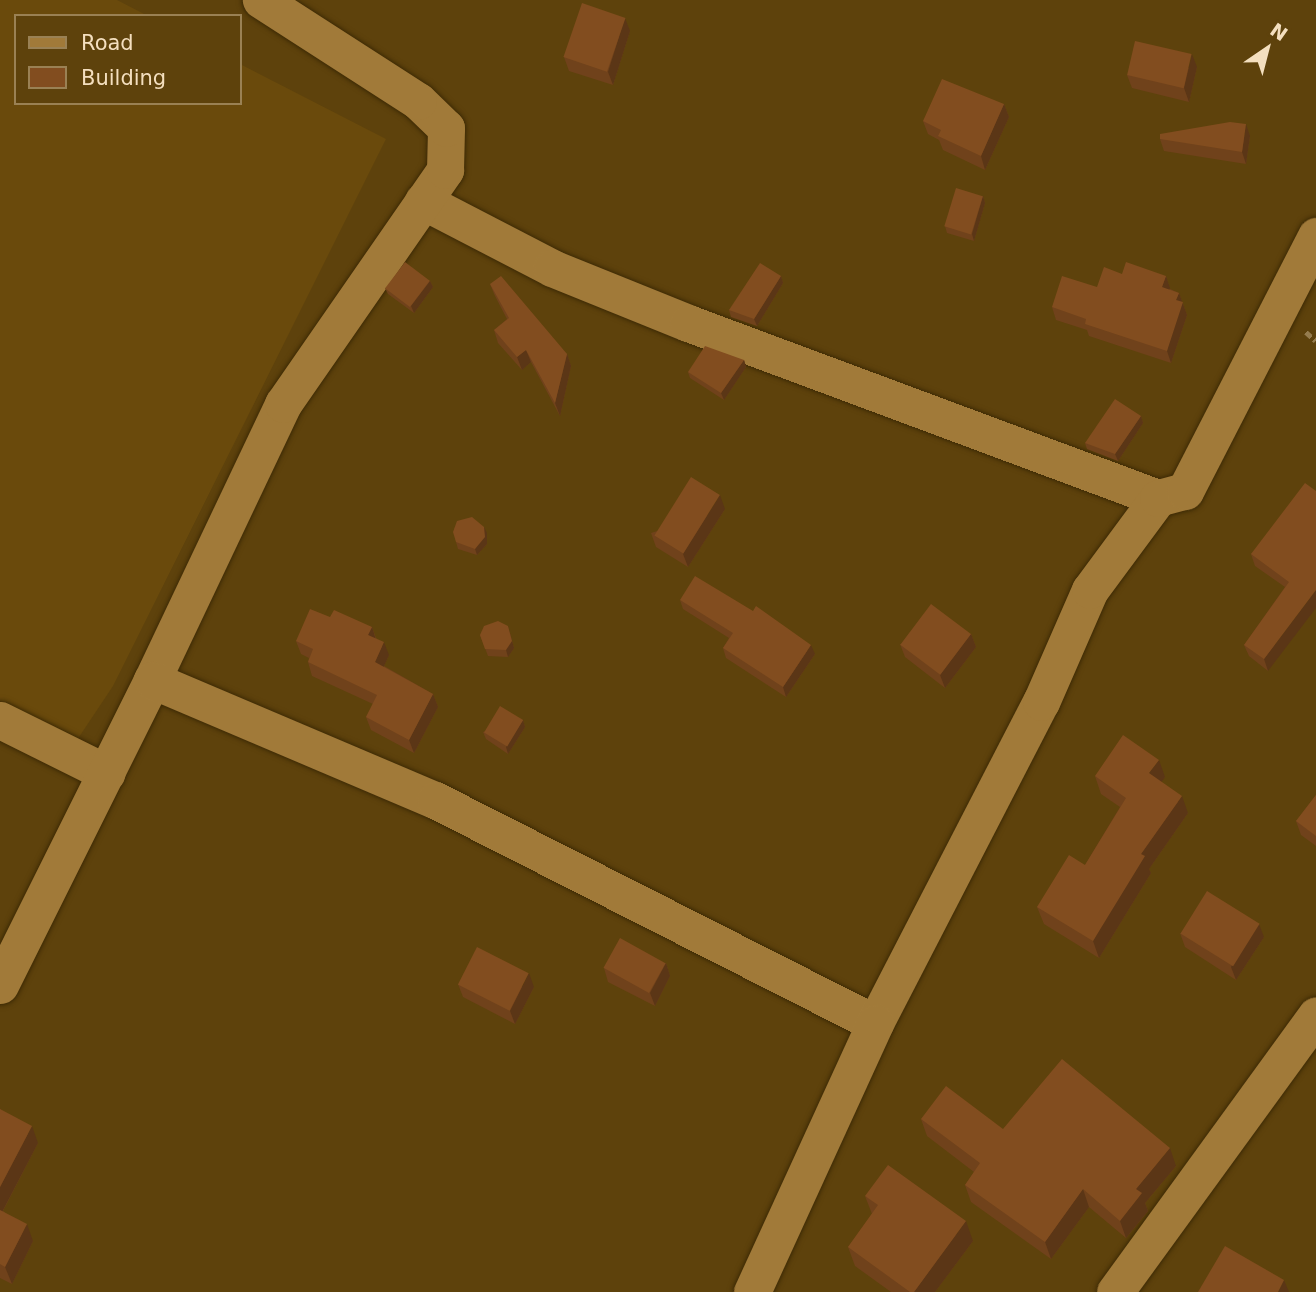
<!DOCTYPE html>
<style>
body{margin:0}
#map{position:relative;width:1316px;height:1292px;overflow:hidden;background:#5e420c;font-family:"DejaVu Sans",sans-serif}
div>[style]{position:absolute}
.built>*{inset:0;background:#6a4a0c}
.path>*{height:4.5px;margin-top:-2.25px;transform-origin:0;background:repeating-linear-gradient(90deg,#957c4e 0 7px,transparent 0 10.5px)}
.roads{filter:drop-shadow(0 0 2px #3d2a05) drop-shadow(0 0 2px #3d2a05)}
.minor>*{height:37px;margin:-18.5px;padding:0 18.5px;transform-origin:18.5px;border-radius:18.5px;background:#a17a39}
.wall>*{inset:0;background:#70421b}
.shaded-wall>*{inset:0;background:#5b3616}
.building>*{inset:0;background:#824d1f;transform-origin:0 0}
span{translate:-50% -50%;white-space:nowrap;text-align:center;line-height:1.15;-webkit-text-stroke:5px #5e420c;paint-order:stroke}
.legend{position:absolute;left:14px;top:14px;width:228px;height:91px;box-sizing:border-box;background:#5e420c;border:2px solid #9a8154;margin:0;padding:9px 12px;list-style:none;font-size:21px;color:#f4dfbf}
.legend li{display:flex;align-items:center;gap:14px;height:35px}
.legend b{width:35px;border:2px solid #9a8154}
.north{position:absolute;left:1232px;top:14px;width:70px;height:70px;-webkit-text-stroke:5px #5e420c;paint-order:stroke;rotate:35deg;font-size:19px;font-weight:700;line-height:28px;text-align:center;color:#f4dfbf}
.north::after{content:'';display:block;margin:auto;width:24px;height:32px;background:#f4dfbf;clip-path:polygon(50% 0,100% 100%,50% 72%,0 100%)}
</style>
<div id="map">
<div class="built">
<div style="clip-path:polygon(0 0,117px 0,148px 16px,16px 16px,16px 103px,240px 103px,240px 64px,386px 139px,113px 686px,77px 740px,0 710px)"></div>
</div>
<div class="path">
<div style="left:1306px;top:332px;width:13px;rotate:42deg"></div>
</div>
<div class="roads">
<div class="minor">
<div style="left:423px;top:201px;width:145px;rotate:27.4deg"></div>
<div style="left:552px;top:268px;width:147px;rotate:22deg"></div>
<div style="left:688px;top:323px;width:502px;rotate:20.42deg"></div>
<div style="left:152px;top:680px;width:306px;rotate:-64.6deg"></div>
<div style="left:283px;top:404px;width:285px;rotate:-55.3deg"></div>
<div style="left:445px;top:170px;width:42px;rotate:-88.6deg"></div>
<div style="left:446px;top:128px;width:39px;rotate:-136deg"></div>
<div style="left:418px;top:101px;width:187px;rotate:-147.2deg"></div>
<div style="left:0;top:720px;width:119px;rotate:26.4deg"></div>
<div style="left:0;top:985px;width:341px;rotate:-63.5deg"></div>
<div style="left:152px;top:680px;width:307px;rotate:23deg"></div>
<div style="left:435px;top:800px;width:493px;rotate:26.9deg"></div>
<div style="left:875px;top:1023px;width:361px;rotate:-62.7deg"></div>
<div style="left:1041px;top:702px;width:122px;rotate:-66.4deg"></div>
<div style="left:1090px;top:590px;width:114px;rotate:-53.5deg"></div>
<div style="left:1158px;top:498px;width:28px;rotate:-15deg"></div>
<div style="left:1185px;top:491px;width:287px;rotate:-62.8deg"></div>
<div style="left:752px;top:1292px;width:296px;rotate:-65.4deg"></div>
<div style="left:1115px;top:1292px;width:342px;rotate:-54deg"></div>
</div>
</div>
<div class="wall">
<div style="clip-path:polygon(630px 31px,613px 85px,569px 71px,564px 57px)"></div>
<div style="clip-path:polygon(1197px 67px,1189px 102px,1132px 88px,1127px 75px)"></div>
<div style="clip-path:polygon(1004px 104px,1009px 117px,985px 170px,943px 150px,939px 140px,928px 134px,923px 121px)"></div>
<div style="clip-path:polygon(1250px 136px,1246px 164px,1164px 151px,1160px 139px)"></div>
<div style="clip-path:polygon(983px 196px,985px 203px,974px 241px,947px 233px,945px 226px)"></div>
<div style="clip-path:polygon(1122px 274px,1166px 276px,1170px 289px,1179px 293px,1187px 315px,1171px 363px,1089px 336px,1087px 330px,1056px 320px,1052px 307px,1097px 287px)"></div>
<div style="clip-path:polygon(781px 276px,783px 283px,757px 326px,731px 317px,729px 310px)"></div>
<div style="clip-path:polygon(430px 281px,433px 287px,414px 313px,388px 294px,385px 288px)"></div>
<div style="clip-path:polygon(490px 284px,567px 354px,571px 366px,560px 416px,531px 362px,522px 370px,498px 343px,494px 330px,507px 319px,495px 296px)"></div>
<div style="clip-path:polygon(744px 360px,746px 367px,724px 400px,690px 378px,688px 372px)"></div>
<div style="clip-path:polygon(1141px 416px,1143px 423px,1118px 461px,1087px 449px,1085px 443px)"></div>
<div style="clip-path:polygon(1316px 491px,1268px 671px,1249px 656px,1244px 645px,1285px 587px,1255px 566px,1251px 554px)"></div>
<div style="clip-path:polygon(725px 509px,688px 567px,656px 547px,651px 533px)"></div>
<div style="clip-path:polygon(487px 533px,487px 544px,477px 555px,458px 549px,456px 542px)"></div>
<div style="clip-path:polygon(680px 600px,815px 654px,786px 697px,726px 658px,723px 648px,729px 638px,683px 609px)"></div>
<div style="clip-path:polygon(330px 617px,372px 627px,376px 638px,389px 655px,384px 666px,433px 694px,438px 707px,414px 753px,371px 730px,366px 717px,373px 704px,312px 676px,308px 662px,309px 658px,301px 654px,296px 641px)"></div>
<div style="clip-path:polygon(510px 633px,514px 648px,508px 657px,488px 656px,480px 635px)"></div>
<div style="clip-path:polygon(971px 634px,976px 647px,945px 688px,905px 657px,900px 644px)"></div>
<div style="clip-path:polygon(523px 720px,525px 727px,508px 754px,486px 739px,483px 732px)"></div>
<div style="clip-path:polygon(1095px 776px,1165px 777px,1161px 782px,1188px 813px,1149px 869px,1151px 873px,1099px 958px,1044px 924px,1037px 907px,1085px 865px,1120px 807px,1101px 794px)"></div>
<div style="clip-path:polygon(1316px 795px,1316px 846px,1301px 835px,1296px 821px)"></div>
<div style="clip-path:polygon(1180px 933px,1264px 937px,1236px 980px,1185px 947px)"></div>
<div style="clip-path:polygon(666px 963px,670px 976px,655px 1006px,608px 982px,604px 968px)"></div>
<div style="clip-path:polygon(458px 984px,534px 987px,515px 1024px,463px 997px)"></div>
<div style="clip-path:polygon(0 1109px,38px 1143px,3px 1211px,33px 1241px,12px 1284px,0 1278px)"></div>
<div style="clip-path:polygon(921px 1119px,1003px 1129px,1176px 1166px,1145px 1203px,1148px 1211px,1126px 1238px,1089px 1207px,1051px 1259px,971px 1202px,965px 1185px,974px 1172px,927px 1136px)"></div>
<div style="clip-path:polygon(865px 1196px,973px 1241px,935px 1292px,891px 1292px,855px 1266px,848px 1247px,872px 1214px)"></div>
</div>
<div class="shaded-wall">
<div style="clip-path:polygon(625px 18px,630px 31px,613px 85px,608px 72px)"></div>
<div style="clip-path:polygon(1192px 54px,1197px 67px,1189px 102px,1184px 88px)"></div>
<div style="clip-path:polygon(1004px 104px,1009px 117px,985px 170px,981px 156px)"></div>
<div style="clip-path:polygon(1246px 124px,1250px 136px,1246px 164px,1242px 152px)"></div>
<div style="clip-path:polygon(983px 196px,985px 203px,974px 241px,972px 234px)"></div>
<div style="clip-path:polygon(781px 276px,783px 283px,757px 326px,754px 319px)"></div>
<div style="clip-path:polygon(1166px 276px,1170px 288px,1166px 299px,1162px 287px)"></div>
<div style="clip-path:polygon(430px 281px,433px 287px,414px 313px,411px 306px)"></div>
<div style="clip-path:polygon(1179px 293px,1187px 315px,1171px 363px,1167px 351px,1176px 300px)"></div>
<div style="clip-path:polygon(526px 350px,531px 362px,522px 370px,517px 357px)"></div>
<div style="clip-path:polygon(567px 354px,571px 366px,560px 416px,555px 403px)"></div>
<div style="clip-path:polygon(744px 360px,746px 367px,724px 400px,721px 393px)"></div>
<div style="clip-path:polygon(1141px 416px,1143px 423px,1118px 461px,1115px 454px)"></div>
<div style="clip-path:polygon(720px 495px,725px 509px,688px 567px,683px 554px)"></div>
<div style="clip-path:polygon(484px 527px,487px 533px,487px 544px,477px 555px,475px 549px)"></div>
<div style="clip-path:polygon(1316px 590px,1316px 608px,1268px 671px,1264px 659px)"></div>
<div style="clip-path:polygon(508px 626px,514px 648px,508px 657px,506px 650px)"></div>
<div style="clip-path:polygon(372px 627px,376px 640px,368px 635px)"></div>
<div style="clip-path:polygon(971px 634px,976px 647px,945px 688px,940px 675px)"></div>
<div style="clip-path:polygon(384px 642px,389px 655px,380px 675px,375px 662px)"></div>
<div style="clip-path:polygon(811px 645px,815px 654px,786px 697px,783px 687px)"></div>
<div style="clip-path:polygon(433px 694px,438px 707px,414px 753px,409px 740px)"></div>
<div style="clip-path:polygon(523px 720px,525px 727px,508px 754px,506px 747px)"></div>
<div style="clip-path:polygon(1159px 760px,1165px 777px,1155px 791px,1149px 773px)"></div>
<div style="clip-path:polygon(1182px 796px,1188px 813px,1149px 869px,1151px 873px,1099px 958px,1093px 941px,1141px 854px)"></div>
<div style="clip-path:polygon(1259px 924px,1264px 937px,1236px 980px,1231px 967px)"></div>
<div style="clip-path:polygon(666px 963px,670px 976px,655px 1006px,650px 993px)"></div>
<div style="clip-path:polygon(529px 973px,534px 987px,515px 1024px,510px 1011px)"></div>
<div style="clip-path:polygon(32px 1126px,38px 1143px,0 1216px,0 1187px)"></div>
<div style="clip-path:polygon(1170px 1148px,1176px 1166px,1145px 1203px,1148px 1211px,1126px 1238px,1120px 1221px,1136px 1189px)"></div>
<div style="clip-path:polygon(1083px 1189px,1089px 1207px,1051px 1259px,1045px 1242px)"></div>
<div style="clip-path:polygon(966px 1221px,973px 1241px,935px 1292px,914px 1292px)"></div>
<div style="clip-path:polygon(27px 1224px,33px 1241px,12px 1284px,5px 1267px)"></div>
<div style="clip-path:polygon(1284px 1280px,1289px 1292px,1278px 1292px)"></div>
</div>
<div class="building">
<div style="left:582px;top:3px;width:46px;height:57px;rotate:19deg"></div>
<div style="left:1135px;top:41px;width:58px;height:35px;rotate:13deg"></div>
<div style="clip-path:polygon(942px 79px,1004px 104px,981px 156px,938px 136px,941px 130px,923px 121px)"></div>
<div style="clip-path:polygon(1230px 122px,1246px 124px,1242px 152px,1160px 139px,1160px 134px)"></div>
<div style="left:956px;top:188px;width:28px;height:40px;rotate:17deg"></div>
<div style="left:405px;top:262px;width:31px;height:33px;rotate:37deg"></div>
<div style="clip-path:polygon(1126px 262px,1166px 276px,1162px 287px,1179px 293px,1176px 300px,1183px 302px,1167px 351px,1085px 324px,1086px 319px,1052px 307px,1062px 276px,1097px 287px,1104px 267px,1122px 274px)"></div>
<div style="clip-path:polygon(760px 263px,781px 276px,754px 319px,729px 310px)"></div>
<div style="clip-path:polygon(501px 276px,567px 354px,555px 403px,526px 350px,517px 357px,494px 330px,509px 318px,490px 284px)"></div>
<div style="clip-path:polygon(705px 346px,744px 360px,721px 393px,688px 372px)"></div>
<div style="clip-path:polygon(1115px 399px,1141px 416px,1115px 454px,1085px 443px)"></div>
<div style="left:691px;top:477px;width:34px;height:69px;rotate:32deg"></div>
<div style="clip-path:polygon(1305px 483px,1316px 491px,1316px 590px,1264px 659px,1244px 645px,1289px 582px,1251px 554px)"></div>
<div style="clip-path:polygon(472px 517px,484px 527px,485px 537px,475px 549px,456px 542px,453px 532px,457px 521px)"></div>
<div style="clip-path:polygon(695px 576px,753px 611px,756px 606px,811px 645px,783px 687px,723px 648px,733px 633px,680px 600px)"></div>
<div style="left:931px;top:604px;width:50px;height:51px;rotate:37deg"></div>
<div style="clip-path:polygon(310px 609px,330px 617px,334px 610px,372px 627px,368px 635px,384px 642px,375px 662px,433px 694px,409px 740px,366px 717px,377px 695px,308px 662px,313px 649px,296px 641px)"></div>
<div style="clip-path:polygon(498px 621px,508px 626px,512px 641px,506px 650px,485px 649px,480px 635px,484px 626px)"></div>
<div style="left:500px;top:706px;width:27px;height:31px;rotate:31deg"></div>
<div style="clip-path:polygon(1123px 735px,1159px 760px,1149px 773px,1182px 796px,1141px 854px,1145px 856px,1093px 941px,1037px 907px,1069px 855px,1085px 865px,1126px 798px,1095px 776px)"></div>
<div style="clip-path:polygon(1316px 795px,1316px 836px,1296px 821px)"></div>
<div style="left:1207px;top:891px;width:62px;height:50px;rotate:32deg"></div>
<div style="left:620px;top:938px;width:52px;height:34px;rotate:29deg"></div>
<div style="left:477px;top:947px;width:58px;height:42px;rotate:27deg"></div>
<div style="clip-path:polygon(1062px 1059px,1170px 1148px,1136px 1189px,1142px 1193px,1120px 1221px,1083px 1189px,1045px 1242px,965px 1185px,980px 1163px,921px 1119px,946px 1086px,1003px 1129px)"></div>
<div style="clip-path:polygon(0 1109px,32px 1126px,0 1187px)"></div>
<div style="clip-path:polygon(888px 1165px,966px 1221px,914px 1292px,910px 1292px,848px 1247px,878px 1205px,865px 1196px)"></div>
<div style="clip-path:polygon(0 1210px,27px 1224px,5px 1267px,0 1264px)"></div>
<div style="clip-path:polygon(1225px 1246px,1284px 1280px,1278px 1292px,1198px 1292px)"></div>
</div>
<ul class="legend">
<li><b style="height:9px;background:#a17a39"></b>Road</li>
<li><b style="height:19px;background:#824d1f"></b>Building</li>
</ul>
<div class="north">N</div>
</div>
